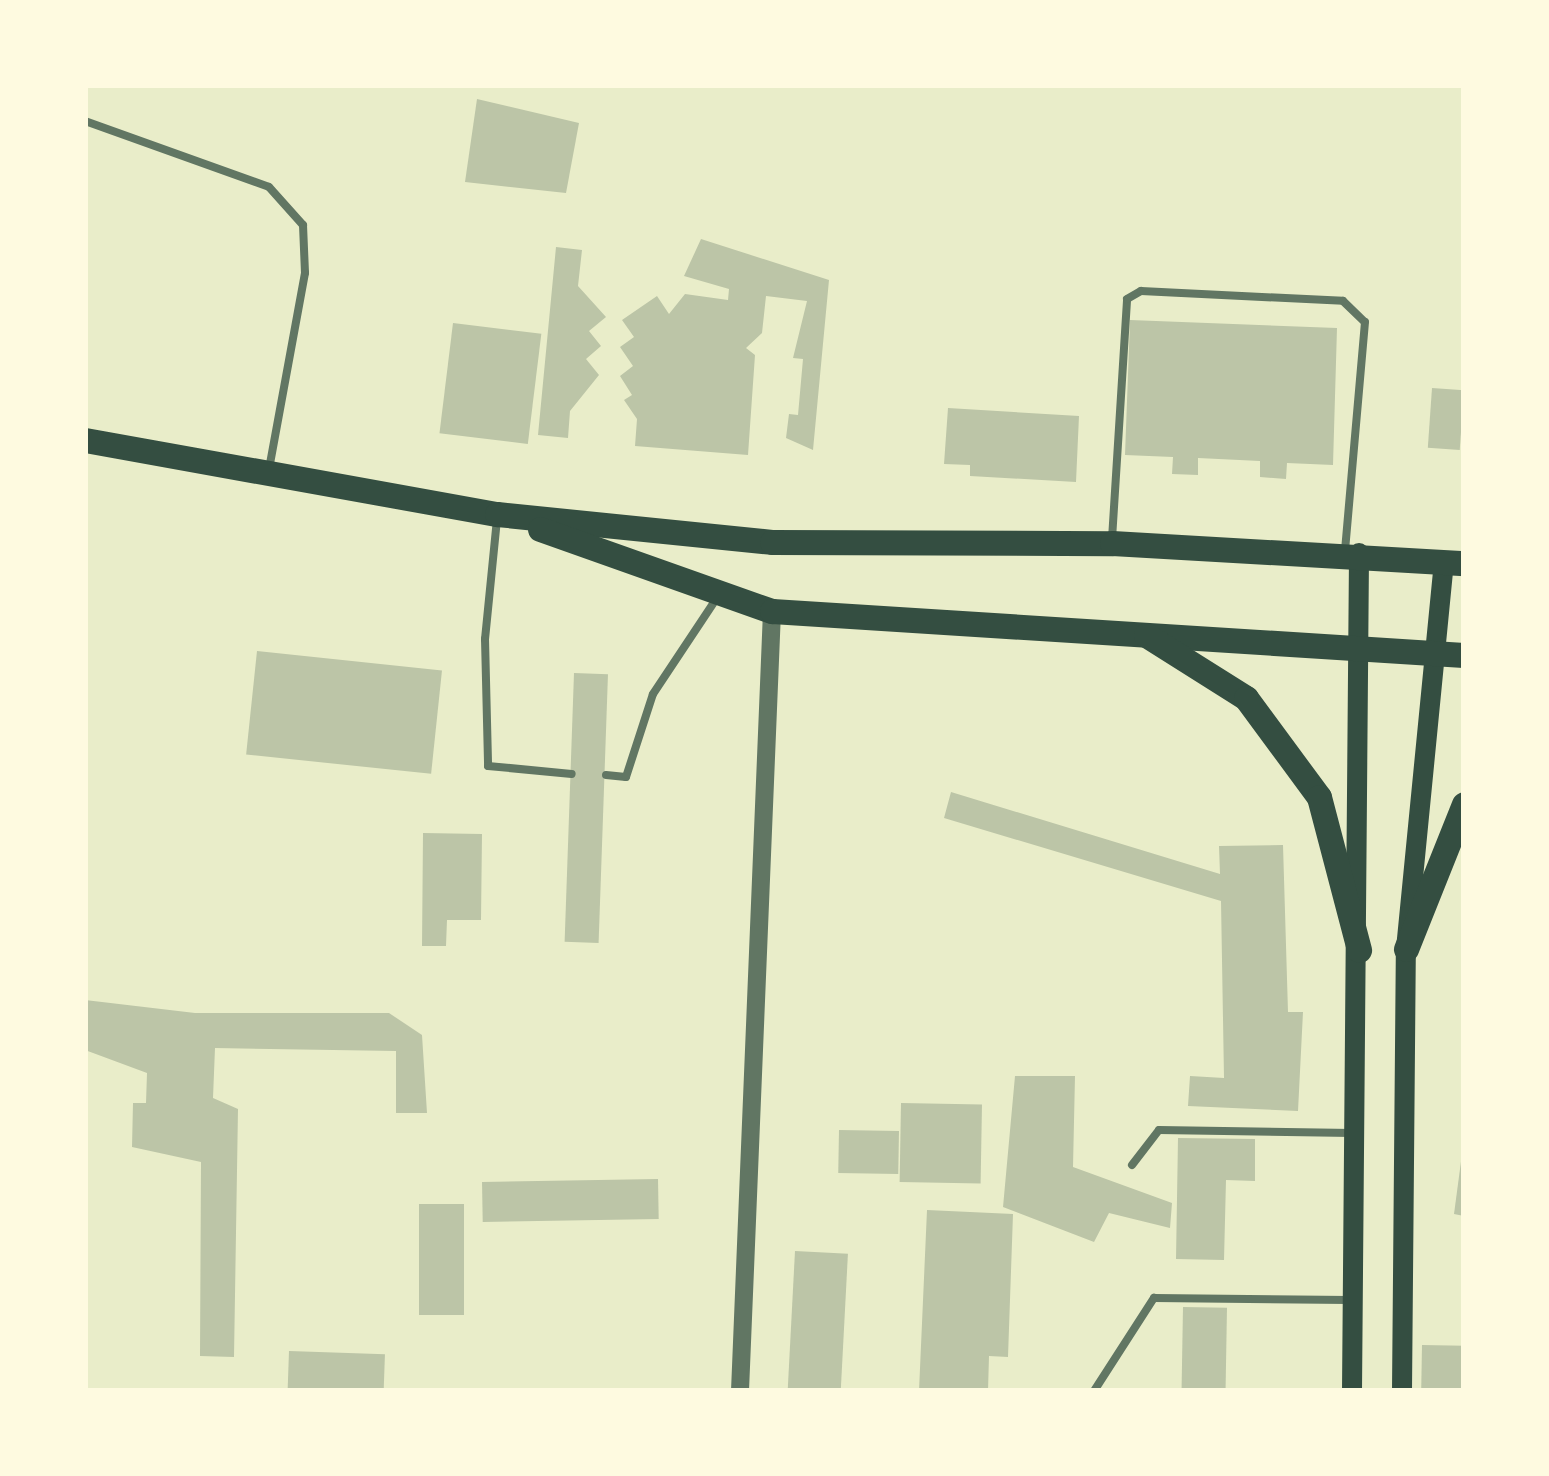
<!DOCTYPE html>
<style>
body{margin:0}
#map{position:relative;width:1549px;height:1476px;overflow:hidden;background:#e9edc9;font-family:"Roboto Condensed",sans-serif}
div>[style]{position:absolute}
.building>*{inset:0;background:#bcc5a7;transform-origin:0 0}
.service>*{height:8px;margin:-4px;padding:0 4px;transform-origin:4px;border-radius:4px;background:#617663}
.tertiary>*{height:18px;margin:-9px;padding:0 9px;transform-origin:9px;border-radius:9px;background:#617663}
.secondary>*{height:20px;margin:-10px;padding:0 10px;transform-origin:10px;border-radius:10px;background:#344e41}
.primary>*{height:25px;margin:-12.5px;padding:0 12.5px;transform-origin:12.5px;border-radius:12.5px;background:#344e41}
span{translate:-50% -50%;white-space:nowrap;text-align:center;line-height:1.15;-webkit-text-stroke:10px #fefae0;paint-order:stroke}
.frame{position:absolute;inset:0;border:88px solid #fefae0;pointer-events:none}
</style>
<div id="map">
<div class="building">
<div style="clip-path:polygon(477px 99px,579px 123px,566px 193px,465px 182px)"></div>
<div style="clip-path:polygon(701px 239px,829px 280px,813px 450px,786px 438px,789px 414px,798px 415px,803px 359px,793px 358px,807px 301px,766px 296px,762px 333px,746px 348px,755px 355px,748px 455px,635px 446px,637px 419px,624px 400px,632px 395px,620px 376px,633px 366px,620px 347px,634px 337px,622px 320px,657px 296px,669px 314px,685px 294px,728px 300px,729px 289px,684px 276px)"></div>
<div style="clip-path:polygon(556px 247px,582px 250px,578px 286px,606px 317px,589px 331px,601px 346px,586px 359px,599px 375px,570px 411px,568px 438px,538px 435px)"></div>
<div style="clip-path:polygon(1130px 320px,1337px 328px,1333px 465px,1287px 463px,1286px 479px,1260px 477px,1260px 461px,1198px 458px,1198px 475px,1172px 474px,1173px 457px,1125px 455px)"></div>
<div style="left:453px;top:323px;width:89px;height:111px;rotate:7deg"></div>
<div style="left:1432px;top:388px;width:32px;height:60px;rotate:4deg"></div>
<div style="clip-path:polygon(948px 408px,1079px 416px,1076px 482px,970px 476px,970px 465px,944px 464px)"></div>
<div style="left:257px;top:651px;width:186px;height:104px;rotate:6deg"></div>
<div style="left:574px;top:673px;width:34px;height:269px;rotate:2deg"></div>
<div style="clip-path:polygon(951px 792px,1220px 874px,1219px 846px,1283px 845px,1288px 1012px,1303px 1012px,1298px 1111px,1188px 1106px,1190px 1076px,1224px 1078px,1221px 901px,944px 818px)"></div>
<div style="clip-path:polygon(423px 833px,482px 834px,481px 920px,447px 920px,446px 946px,422px 946px)"></div>
<div style="clip-path:polygon(85px 1000px,195px 1013px,389px 1013px,422px 1035px,427px 1113px,396px 1113px,396px 1051px,215px 1048px,213px 1098px,238px 1109px,234px 1357px,200px 1356px,201px 1162px,132px 1147px,133px 1103px,146px 1103px,147px 1073px,85px 1050px)"></div>
<div style="clip-path:polygon(1015px 1076px,1075px 1076px,1073px 1167px,1172px 1203px,1170px 1228px,1109px 1213px,1094px 1242px,1003px 1207px)"></div>
<div style="left:901px;top:1103px;width:81px;height:79px;rotate:1deg"></div>
<div style="left:839px;top:1130px;width:60px;height:43px;rotate:1deg"></div>
<div style="clip-path:polygon(1178px 1138px,1255px 1139px,1255px 1181px,1226px 1180px,1224px 1260px,1176px 1259px)"></div>
<div style="clip-path:polygon(1462px 1154px,1464px 1154px,1464px 1216px,1454px 1214px)"></div>
<div style="left:658px;top:1179px;width:40px;height:176px;rotate:89deg"></div>
<div style="left:419px;top:1204px;width:45px;height:111px"></div>
<div style="clip-path:polygon(927px 1210px,1013px 1214px,1008px 1357px,989px 1356px,988px 1391px,919px 1391px)"></div>
<div style="left:795px;top:1251px;width:53px;height:140px;rotate:3deg"></div>
<div style="left:1183px;top:1307px;width:44px;height:84px;rotate:1deg"></div>
<div style="left:1422px;top:1345px;width:42px;height:46px;rotate:1deg"></div>
<div style="left:289px;top:1351px;width:96px;height:40px;rotate:2deg"></div>
</div>
<div class="service">
<div style="left:85px;top:121px;width:195px;rotate:19.7deg"></div>
<div style="left:269px;top:187px;width:51px;rotate:48.2deg"></div>
<div style="left:303px;top:225px;width:48px;rotate:87.6deg"></div>
<div style="left:305px;top:273px;width:200px;rotate:100.4deg"></div>
<div style="left:497px;top:519px;width:121px;rotate:95.7deg"></div>
<div style="left:485px;top:639px;width:127px;rotate:88.6deg"></div>
<div style="left:488px;top:766px;width:84px;rotate:5.4deg"></div>
<div style="left:1112px;top:539px;width:240px;rotate:-86.4deg"></div>
<div style="left:1127px;top:299px;width:16px;rotate:-30deg"></div>
<div style="left:1141px;top:291px;width:202px;rotate:2.8deg"></div>
<div style="left:1343px;top:301px;width:30px;rotate:44deg"></div>
<div style="left:1365px;top:322px;width:230px;rotate:95deg"></div>
<div style="left:606px;top:775px;width:20px;rotate:6deg"></div>
<div style="left:626px;top:777px;width:87px;rotate:-72deg"></div>
<div style="left:653px;top:694px;width:118px;rotate:-56.4deg"></div>
<div style="left:1132px;top:1165px;width:44px;rotate:-52.4deg"></div>
<div style="left:1159px;top:1130px;width:193px;rotate:0.9deg"></div>
<div style="left:1094px;top:1391px;width:111px;rotate:-57.2deg"></div>
<div style="left:1154px;top:1298px;width:195px;rotate:0.6deg"></div>
</div>
<div class="tertiary">
<div style="left:740px;top:1391px;width:781px;rotate:-87.65deg"></div>
</div>
<div class="secondary">
<div style="left:1352px;top:1391px;width:838px;rotate:-89.52deg"></div>
<div style="left:1402px;top:1391px;width:442px;rotate:-89.5deg"></div>
<div style="left:1406px;top:949px;width:389px;rotate:-84.4deg"></div>
</div>
<div class="primary">
<div style="left:85px;top:440px;width:419px;rotate:10.2deg"></div>
<div style="left:497px;top:514px;width:276px;rotate:5.8deg"></div>
<div style="left:772px;top:542px;width:340px;rotate:0.2deg"></div>
<div style="left:1112px;top:543px;width:353px;rotate:3.3deg"></div>
<div style="left:540px;top:529px;width:246px;rotate:19.5deg"></div>
<div style="left:772px;top:611px;width:693px;rotate:3.64deg"></div>
<div style="left:1146px;top:635px;width:118px;rotate:32.2deg"></div>
<div style="left:1246px;top:698px;width:123px;rotate:53.6deg"></div>
<div style="left:1319px;top:797px;width:158px;rotate:75.3deg"></div>
<div style="left:1406px;top:949px;width:156px;rotate:-68.2deg"></div>
</div>
<div class="frame"></div>
</div>
